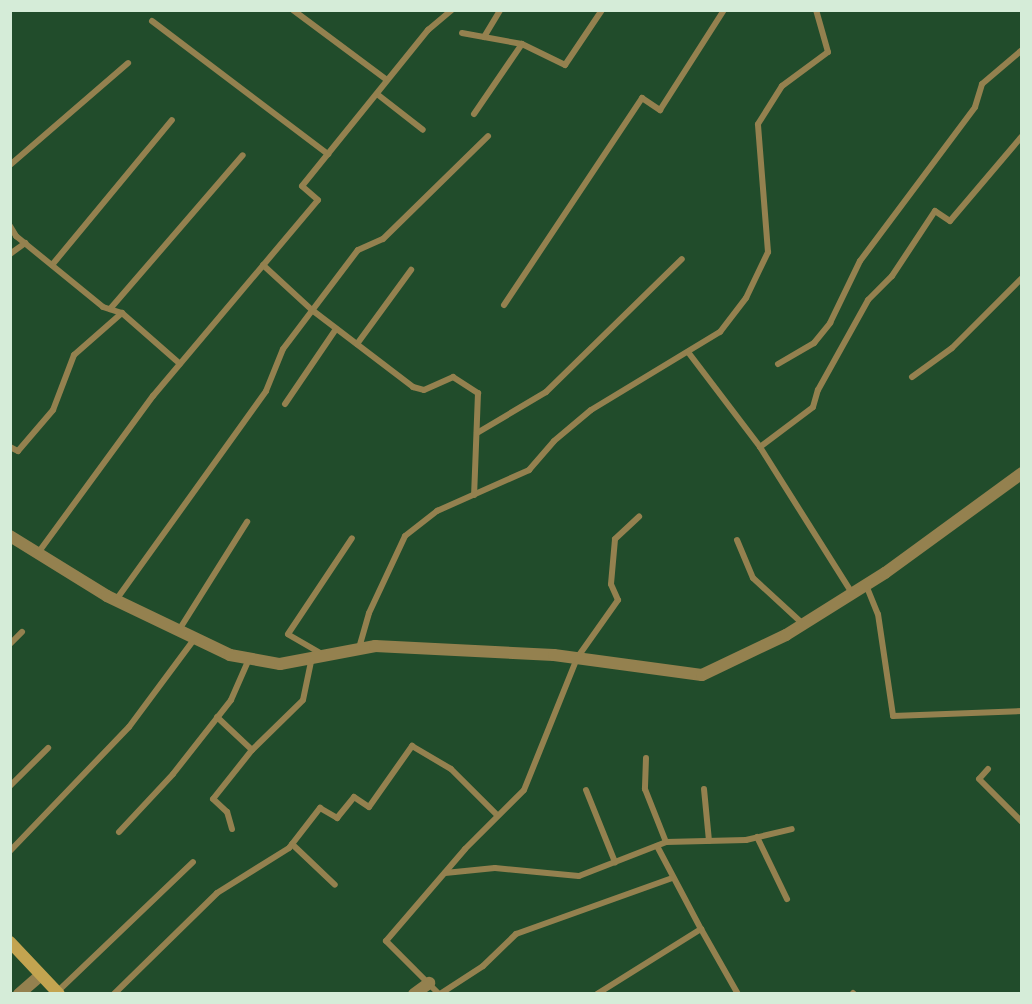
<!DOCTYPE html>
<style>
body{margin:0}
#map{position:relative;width:1032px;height:1004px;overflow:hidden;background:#214c2b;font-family:"Exo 2",sans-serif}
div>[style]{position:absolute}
.service>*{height:6px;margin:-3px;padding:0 3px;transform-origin:3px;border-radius:3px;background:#94814f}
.minor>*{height:12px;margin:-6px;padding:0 6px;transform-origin:6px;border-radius:6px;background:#94814f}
.tertiary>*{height:12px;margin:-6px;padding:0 6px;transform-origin:6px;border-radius:6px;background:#94814f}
.secondary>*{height:12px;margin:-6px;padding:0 6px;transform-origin:6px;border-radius:6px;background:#c3a450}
span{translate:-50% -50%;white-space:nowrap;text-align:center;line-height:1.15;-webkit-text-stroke:4.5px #1a2d1e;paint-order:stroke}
.frame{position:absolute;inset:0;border:12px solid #d5ecd8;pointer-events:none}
</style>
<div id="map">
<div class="service">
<div style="left:293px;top:10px;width:117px;rotate:36.7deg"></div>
<div style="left:152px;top:21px;width:221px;rotate:37.1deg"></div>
<div style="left:462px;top:33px;width:61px;rotate:10.4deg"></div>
<div style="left:522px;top:44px;width:48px;rotate:26deg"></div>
<div style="left:565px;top:65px;width:66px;rotate:-56.1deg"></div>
<div style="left:484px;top:37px;width:31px;rotate:-59deg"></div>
<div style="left:377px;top:94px;width:58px;rotate:38deg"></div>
<div style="left:474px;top:114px;width:85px;rotate:-55.6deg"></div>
<div style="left:10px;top:165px;width:156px;rotate:-40.8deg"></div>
<div style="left:10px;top:226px;width:12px;rotate:59deg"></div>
<div style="left:16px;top:236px;width:112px;rotate:39.2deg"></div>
<div style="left:103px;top:307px;width:20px;rotate:18deg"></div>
<div style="left:122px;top:313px;width:77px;rotate:41.3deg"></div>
<div style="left:10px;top:254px;width:19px;rotate:-36deg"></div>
<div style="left:52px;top:265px;width:188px;rotate:-50.4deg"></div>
<div style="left:263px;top:265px;width:67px;rotate:42.6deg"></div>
<div style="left:312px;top:310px;width:127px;rotate:37.3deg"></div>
<div style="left:413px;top:387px;width:11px;rotate:15deg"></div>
<div style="left:424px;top:390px;width:32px;rotate:-24deg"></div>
<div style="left:453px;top:377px;width:30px;rotate:33deg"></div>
<div style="left:478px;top:393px;width:102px;rotate:92.2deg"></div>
<div style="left:504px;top:305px;width:249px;rotate:-56.3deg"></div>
<div style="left:642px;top:98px;width:22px;rotate:34deg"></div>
<div style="left:660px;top:110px;width:119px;rotate:-57.4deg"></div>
<div style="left:110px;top:309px;width:203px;rotate:-49.2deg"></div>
<div style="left:357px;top:344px;width:92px;rotate:-53.9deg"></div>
<div style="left:688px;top:352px;width:119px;rotate:52.8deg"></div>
<div style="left:760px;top:447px;width:173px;rotate:57.8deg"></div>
<div style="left:778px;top:364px;width:42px;rotate:-30.3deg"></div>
<div style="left:814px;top:343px;width:26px;rotate:-51deg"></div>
<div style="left:830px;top:323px;width:69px;rotate:-64.2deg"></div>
<div style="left:860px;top:261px;width:192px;rotate:-53.2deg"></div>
<div style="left:975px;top:107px;width:24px;rotate:-73deg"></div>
<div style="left:982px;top:84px;width:52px;rotate:-40.4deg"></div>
<div style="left:912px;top:377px;width:49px;rotate:-35.9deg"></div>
<div style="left:952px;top:348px;width:99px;rotate:-45deg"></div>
<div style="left:285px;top:404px;width:91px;rotate:-55.8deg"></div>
<div style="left:477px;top:433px;width:80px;rotate:-30.7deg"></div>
<div style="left:546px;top:392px;width:190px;rotate:-44.4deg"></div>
<div style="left:10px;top:447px;width:9px;rotate:27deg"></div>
<div style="left:18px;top:451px;width:54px;rotate:-49.5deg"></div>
<div style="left:53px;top:410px;width:59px;rotate:-69.1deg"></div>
<div style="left:74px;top:355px;width:64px;rotate:-41.2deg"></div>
<div style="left:760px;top:447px;width:66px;rotate:-37deg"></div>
<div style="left:813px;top:407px;width:18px;rotate:-74deg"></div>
<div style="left:818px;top:390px;width:103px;rotate:-60.9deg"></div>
<div style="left:868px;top:300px;width:34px;rotate:-45deg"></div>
<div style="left:892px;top:276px;width:78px;rotate:-56.5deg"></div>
<div style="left:935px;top:211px;width:18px;rotate:34deg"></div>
<div style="left:950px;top:221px;width:111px;rotate:-49.7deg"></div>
<div style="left:737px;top:540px;width:41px;rotate:67.2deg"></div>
<div style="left:753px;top:578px;width:68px;rotate:42.6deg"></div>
<div style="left:38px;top:553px;width:195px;rotate:-53.8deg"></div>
<div style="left:153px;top:396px;width:256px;rotate:-49.9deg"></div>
<div style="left:318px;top:200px;width:21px;rotate:-139deg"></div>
<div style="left:302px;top:186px;width:201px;rotate:-51.1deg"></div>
<div style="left:428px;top:30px;width:31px;rotate:-40deg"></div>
<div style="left:866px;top:585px;width:31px;rotate:68deg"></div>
<div style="left:878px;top:614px;width:103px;rotate:81.6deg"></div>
<div style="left:893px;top:716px;width:129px;rotate:-2.2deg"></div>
<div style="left:116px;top:600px;width:257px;rotate:-54.3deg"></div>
<div style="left:266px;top:391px;width:45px;rotate:-68deg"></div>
<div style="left:283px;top:349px;width:124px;rotate:-52.9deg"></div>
<div style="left:358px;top:250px;width:27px;rotate:-24deg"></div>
<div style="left:383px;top:239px;width:147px;rotate:-44.4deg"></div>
<div style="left:179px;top:630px;width:128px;rotate:-57.8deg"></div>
<div style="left:10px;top:644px;width:17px;rotate:-45deg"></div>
<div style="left:359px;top:648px;width:36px;rotate:-74deg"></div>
<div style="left:369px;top:613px;width:85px;rotate:-64.9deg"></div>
<div style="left:405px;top:536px;width:41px;rotate:-38deg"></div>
<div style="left:437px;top:511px;width:101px;rotate:-24deg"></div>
<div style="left:529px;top:470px;width:38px;rotate:-49deg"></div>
<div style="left:554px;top:441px;width:48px;rotate:-40deg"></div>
<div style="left:591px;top:410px;width:151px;rotate:-31.2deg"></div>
<div style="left:720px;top:332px;width:43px;rotate:-52.6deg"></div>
<div style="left:746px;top:298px;width:51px;rotate:-64.4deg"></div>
<div style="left:768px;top:252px;width:128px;rotate:-94.5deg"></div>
<div style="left:758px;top:124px;width:45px;rotate:-57.7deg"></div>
<div style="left:782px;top:86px;width:57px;rotate:-36.5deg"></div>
<div style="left:828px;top:52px;width:44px;rotate:-105.9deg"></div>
<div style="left:322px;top:654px;width:39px;rotate:-150deg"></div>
<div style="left:288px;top:634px;width:115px;rotate:-56.3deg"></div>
<div style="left:217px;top:717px;width:48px;rotate:43.3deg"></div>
<div style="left:646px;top:758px;width:31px;rotate:92deg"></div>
<div style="left:645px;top:789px;width:57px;rotate:68.4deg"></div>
<div style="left:988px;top:769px;width:13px;rotate:132deg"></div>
<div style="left:979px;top:779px;width:61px;rotate:45deg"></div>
<div style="left:10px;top:786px;width:54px;rotate:-45deg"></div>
<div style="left:704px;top:789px;width:52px;rotate:84.5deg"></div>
<div style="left:586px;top:790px;width:78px;rotate:68.1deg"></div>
<div style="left:232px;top:829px;width:18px;rotate:-106deg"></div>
<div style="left:227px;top:812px;width:19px;rotate:-137deg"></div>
<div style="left:213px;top:799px;width:63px;rotate:-51.5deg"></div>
<div style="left:252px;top:750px;width:71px;rotate:-44.4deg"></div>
<div style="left:303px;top:700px;width:44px;rotate:-78.2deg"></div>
<div style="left:119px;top:832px;width:79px;rotate:-47deg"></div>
<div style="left:173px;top:774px;width:94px;rotate:-51.9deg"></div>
<div style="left:231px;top:700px;width:45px;rotate:-66.3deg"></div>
<div style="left:757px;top:837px;width:69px;rotate:64.2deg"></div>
<div style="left:292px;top:844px;width:59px;rotate:43.6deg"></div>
<div style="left:657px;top:846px;width:94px;rotate:62.1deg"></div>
<div style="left:10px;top:851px;width:172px;rotate:-46.2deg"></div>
<div style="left:129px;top:727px;width:111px;rotate:-53.4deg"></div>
<div style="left:445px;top:873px;width:50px;rotate:-5.7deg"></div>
<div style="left:495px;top:868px;width:84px;rotate:5.4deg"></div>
<div style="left:579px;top:876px;width:93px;rotate:-21.3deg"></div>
<div style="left:666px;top:842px;width:80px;rotate:-1.4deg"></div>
<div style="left:746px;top:840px;width:47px;rotate:-13.4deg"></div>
<div style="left:57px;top:992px;width:188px;rotate:-43.7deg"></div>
<div style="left:853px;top:993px;width:1px;rotate:45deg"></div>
<div style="left:114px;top:994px;width:144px;rotate:-44.4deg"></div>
<div style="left:217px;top:893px;width:85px;rotate:-32deg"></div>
<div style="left:289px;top:848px;width:51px;rotate:-52.2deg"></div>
<div style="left:320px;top:808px;width:20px;rotate:30deg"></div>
<div style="left:337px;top:818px;width:27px;rotate:-51deg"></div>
<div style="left:354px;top:797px;width:18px;rotate:34deg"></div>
<div style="left:369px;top:807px;width:75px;rotate:-54.8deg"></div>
<div style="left:412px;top:746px;width:45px;rotate:30.5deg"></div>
<div style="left:451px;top:769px;width:66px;rotate:45deg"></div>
<div style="left:439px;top:994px;width:75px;rotate:-135deg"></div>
<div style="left:386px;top:941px;width:121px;rotate:-49.3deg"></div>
<div style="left:465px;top:849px;width:83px;rotate:-45deg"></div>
<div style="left:524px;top:790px;width:142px;rotate:-68.1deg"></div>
<div style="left:577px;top:658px;width:71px;rotate:-54.7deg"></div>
<div style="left:618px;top:600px;width:17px;rotate:-114deg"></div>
<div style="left:611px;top:584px;width:45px;rotate:-84.9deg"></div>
<div style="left:615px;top:539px;width:33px;rotate:-43deg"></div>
<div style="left:440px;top:994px;width:51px;rotate:-33.1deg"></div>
<div style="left:483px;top:966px;width:46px;rotate:-44.1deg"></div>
<div style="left:516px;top:934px;width:166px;rotate:-19.7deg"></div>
<div style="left:597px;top:994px;width:123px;rotate:-32deg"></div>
<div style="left:701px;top:929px;width:75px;rotate:60.4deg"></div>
</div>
<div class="minor">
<div style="left:19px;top:994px;width:28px;rotate:-41deg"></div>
<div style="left:414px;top:994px;width:19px;rotate:-36deg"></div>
</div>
<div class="tertiary">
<div style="left:10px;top:536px;width:114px;rotate:31.7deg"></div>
<div style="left:107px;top:596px;width:136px;rotate:25.6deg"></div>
<div style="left:230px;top:655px;width:51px;rotate:10.2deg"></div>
<div style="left:280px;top:664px;width:97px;rotate:-10.7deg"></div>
<div style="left:375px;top:646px;width:179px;rotate:2.9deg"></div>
<div style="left:554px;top:655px;width:149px;rotate:7.7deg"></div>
<div style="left:702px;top:675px;width:93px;rotate:-25.5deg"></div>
<div style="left:786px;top:635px;width:117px;rotate:-32.1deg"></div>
<div style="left:885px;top:573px;width:170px;rotate:-36.1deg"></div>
</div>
<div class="secondary">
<div style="left:10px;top:942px;width:71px;rotate:46.7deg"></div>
</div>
<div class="frame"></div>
</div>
